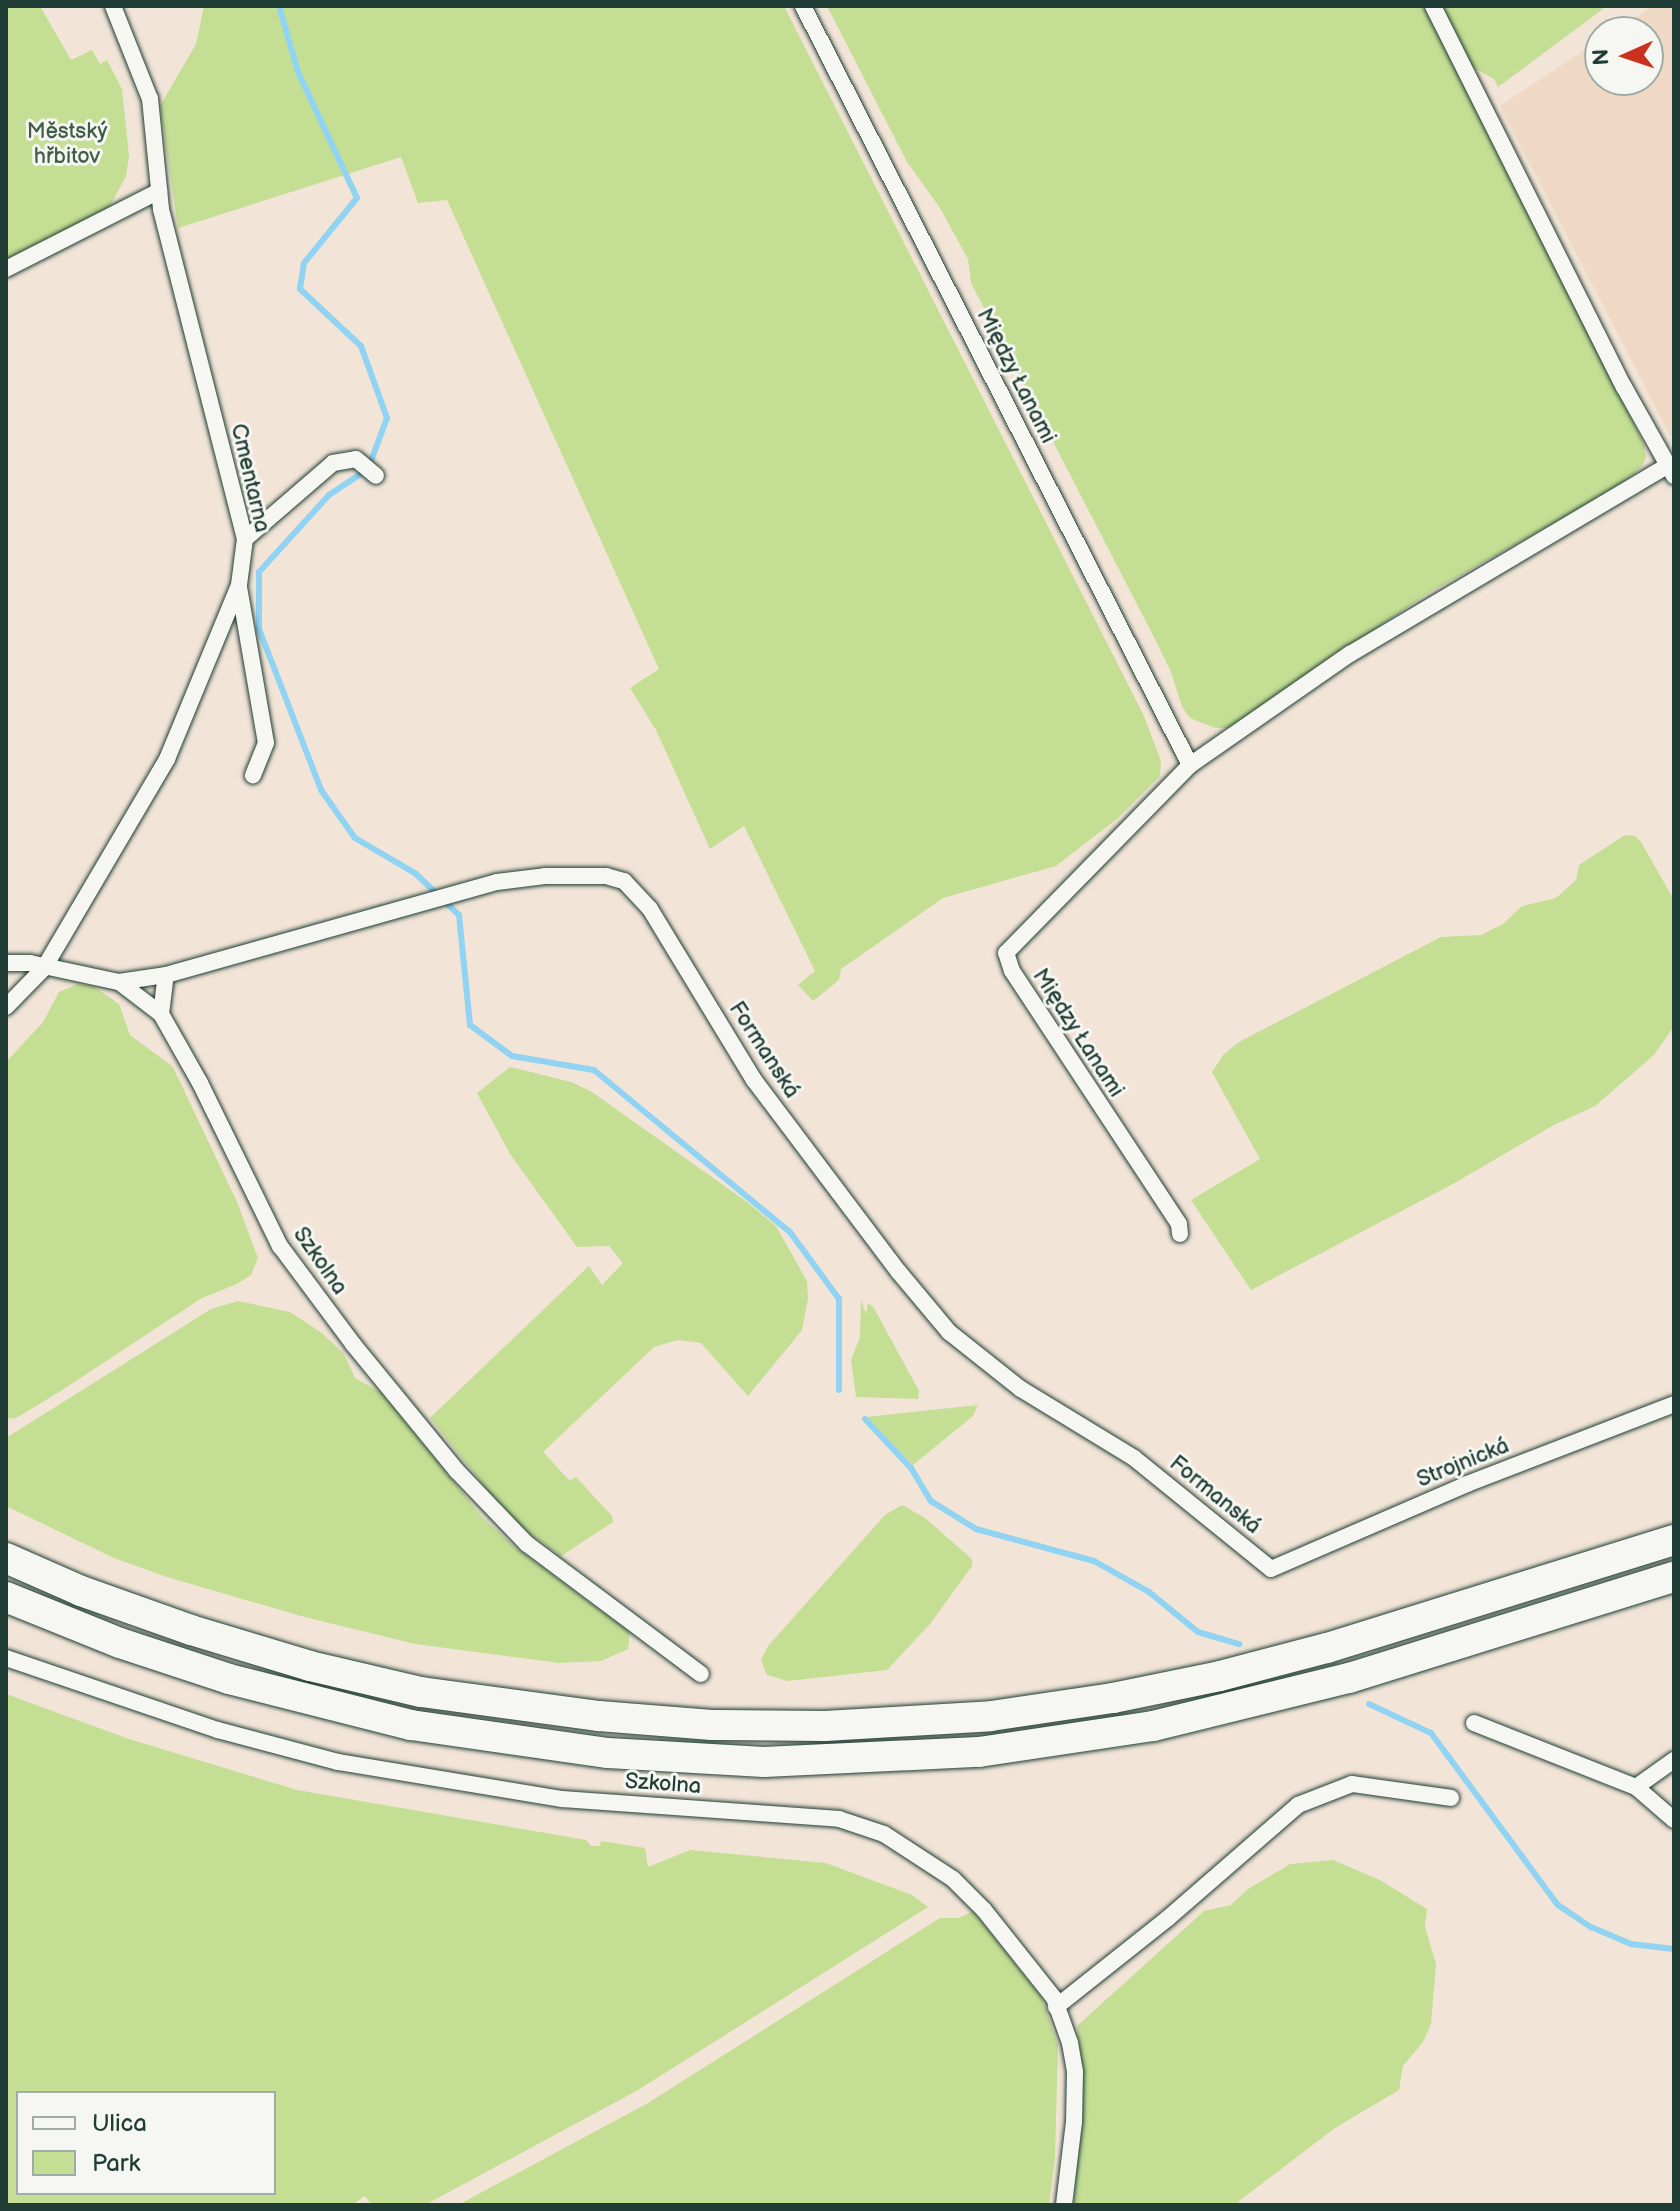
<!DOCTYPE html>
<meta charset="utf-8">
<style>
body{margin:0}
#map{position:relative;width:1680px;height:2211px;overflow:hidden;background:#f2e5d7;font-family:"Balsamiq Sans",sans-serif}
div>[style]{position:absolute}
.built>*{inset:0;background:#efd9c4}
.green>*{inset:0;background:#c4de94}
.stream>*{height:6px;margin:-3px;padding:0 3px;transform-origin:3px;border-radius:3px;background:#91d3f3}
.roads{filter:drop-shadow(0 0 2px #1f3d34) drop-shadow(0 0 2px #1f3d34)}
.street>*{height:16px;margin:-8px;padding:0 8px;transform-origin:8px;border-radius:8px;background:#f6f6f2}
.highway>*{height:30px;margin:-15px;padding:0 15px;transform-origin:15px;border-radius:15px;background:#f6f6f2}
span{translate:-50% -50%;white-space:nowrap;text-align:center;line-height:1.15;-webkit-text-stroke:6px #f6f6f2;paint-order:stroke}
.park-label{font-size:22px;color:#405d47}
.street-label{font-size:22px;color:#1f3d34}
.frame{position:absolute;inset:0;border:8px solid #1f3d34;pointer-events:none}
.legend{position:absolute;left:16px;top:2091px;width:260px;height:104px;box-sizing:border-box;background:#f6f6f2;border:2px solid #a0aca6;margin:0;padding:10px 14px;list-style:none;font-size:24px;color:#1f3d34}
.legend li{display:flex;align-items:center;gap:16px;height:40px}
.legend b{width:40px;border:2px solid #a0aca6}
.north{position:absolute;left:1584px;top:16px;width:80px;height:80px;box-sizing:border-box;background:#f6f6f2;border:2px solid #a0aca6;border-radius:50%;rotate:267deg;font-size:22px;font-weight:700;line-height:32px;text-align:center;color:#1f3d34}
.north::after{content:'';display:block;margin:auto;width:28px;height:36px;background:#c8321e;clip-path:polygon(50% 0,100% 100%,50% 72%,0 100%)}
</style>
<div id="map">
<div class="built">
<div style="clip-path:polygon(1653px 6px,1674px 6px,1674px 443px,1500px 106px,1600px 40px,1600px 80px,1648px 80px,1648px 32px,1613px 32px)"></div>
</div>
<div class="green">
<div style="clip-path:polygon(6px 6px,40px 6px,71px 60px,92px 50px,100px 64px,107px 60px,122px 89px,129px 156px,126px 176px,109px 208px,6px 264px)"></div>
<div style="clip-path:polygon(204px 6px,784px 6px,1144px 716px,1161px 761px,1160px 776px,1118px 818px,1056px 866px,943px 898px,841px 969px,839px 980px,813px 1001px,798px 985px,815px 971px,744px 826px,710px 849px,656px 730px,630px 688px,659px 669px,447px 200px,418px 203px,401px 157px,178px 228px,160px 106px,196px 44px)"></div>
<div style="clip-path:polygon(827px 6px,1424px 6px,1613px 379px,1645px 447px,1646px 458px,1642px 466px,1621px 485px,1425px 595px,1230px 728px,1215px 728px,1190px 718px,1182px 707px,1171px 672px,1157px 643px,971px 283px,968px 259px,940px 208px,907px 162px)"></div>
<div style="clip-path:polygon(1443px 6px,1607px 6px,1498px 87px,1494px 79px,1470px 66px)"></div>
<div style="clip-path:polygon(1625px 835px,1635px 836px,1641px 842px,1674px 900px,1674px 1026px,1654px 1055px,1595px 1106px,1554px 1125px,1451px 1185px,1251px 1290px,1191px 1200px,1260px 1159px,1212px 1072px,1223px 1055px,1239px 1042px,1441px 937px,1481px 935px,1503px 924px,1522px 906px,1556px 898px,1576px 880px,1579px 865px)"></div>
<div style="clip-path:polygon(78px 984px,93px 986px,119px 1004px,130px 1035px,173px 1067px,237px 1202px,258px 1258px,251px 1275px,237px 1284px,202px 1298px,56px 1394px,16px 1418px,6px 1419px,6px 1062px,43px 1022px,59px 992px)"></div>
<div style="clip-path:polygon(510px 1067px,571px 1082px,592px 1092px,747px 1202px,776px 1226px,807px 1281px,808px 1299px,802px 1330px,748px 1396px,701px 1343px,678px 1340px,654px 1347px,543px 1452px,570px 1481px,576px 1477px,612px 1516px,613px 1522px,561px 1556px,512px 1521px,430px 1418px,589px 1266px,602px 1285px,623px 1263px,609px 1246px,577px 1247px,510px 1154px,477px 1093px)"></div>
<div style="clip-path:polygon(861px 1300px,866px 1314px,868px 1303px,874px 1308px,919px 1391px,918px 1399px,856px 1397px,851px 1360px,860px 1337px)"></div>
<div style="clip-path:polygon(238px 1301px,290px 1312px,322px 1333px,344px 1354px,355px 1378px,382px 1393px,482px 1517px,515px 1547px,630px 1632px,628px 1649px,601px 1661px,559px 1663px,415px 1644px,301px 1616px,167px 1577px,114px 1558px,6px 1506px,6px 1438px,211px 1309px)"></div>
<div style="clip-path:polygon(978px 1405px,973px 1416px,913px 1465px,866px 1417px)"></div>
<div style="clip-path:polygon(902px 1505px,925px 1518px,972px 1559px,972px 1566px,930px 1624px,887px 1670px,788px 1681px,767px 1675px,761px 1660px,768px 1646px,885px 1515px)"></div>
<div style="clip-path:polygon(evenodd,6px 1694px,129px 1739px,297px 1790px,586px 1840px,591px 1846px,600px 1846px,601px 1841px,645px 1848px,648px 1867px,690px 1850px,826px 1863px,912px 1895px,928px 1907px,638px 2090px,425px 2205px,372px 2205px,365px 2196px,352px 2205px,6px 2205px,6px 1694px,18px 2093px,274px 2093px,274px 2193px,18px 2193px,18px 2093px)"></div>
<div style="clip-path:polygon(1333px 1860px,1380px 1880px,1427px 1909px,1425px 1927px,1436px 1964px,1431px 2024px,1423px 2042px,1403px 2066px,1399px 2090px,1335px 2128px,1239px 2201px,1240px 2205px,1074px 2205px,1083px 2072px,1077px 2026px,1204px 1911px,1231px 1905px,1248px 1889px,1290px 1864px)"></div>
<div style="clip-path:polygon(973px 1911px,1041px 1996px,1058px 2045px,1055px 2157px,1049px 2205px,458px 2205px,648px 2103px,940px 1918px,959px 1918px)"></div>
</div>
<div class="stream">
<div style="left:279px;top:6px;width:69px;rotate:73.9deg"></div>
<div style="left:298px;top:72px;width:139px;rotate:64.9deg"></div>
<div style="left:357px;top:198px;width:84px;rotate:129.2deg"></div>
<div style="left:304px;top:263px;width:26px;rotate:99deg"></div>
<div style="left:300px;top:289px;width:83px;rotate:43.1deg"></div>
<div style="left:361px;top:346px;width:77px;rotate:70.1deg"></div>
<div style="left:387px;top:418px;width:54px;rotate:110.4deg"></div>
<div style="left:368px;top:469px;width:47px;rotate:146.3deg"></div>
<div style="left:329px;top:495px;width:104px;rotate:132.3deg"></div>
<div style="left:259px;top:572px;width:57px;rotate:90deg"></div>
<div style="left:259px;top:629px;width:173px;rotate:68.9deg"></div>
<div style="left:321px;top:790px;width:59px;rotate:54.7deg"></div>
<div style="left:355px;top:838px;width:69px;rotate:30.3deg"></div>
<div style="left:415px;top:873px;width:61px;rotate:43.7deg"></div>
<div style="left:459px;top:915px;width:111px;rotate:84.3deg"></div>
<div style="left:470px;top:1025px;width:52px;rotate:36.4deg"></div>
<div style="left:512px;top:1056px;width:83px;rotate:9.7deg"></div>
<div style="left:594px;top:1070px;width:254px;rotate:39.6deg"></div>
<div style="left:790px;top:1232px;width:83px;rotate:53.8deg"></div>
<div style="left:839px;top:1299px;width:91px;rotate:90deg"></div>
<div style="left:865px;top:1419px;width:67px;rotate:46.8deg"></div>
<div style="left:911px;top:1468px;width:39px;rotate:59deg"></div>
<div style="left:931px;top:1501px;width:53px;rotate:31.9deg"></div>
<div style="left:976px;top:1529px;width:122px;rotate:15.2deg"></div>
<div style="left:1094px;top:1561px;width:63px;rotate:29.4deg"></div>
<div style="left:1149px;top:1592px;width:63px;rotate:39.2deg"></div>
<div style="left:1198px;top:1632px;width:43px;rotate:16.3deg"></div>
<div style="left:1369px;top:1704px;width:68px;rotate:25.1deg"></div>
<div style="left:1431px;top:1733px;width:214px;rotate:53.6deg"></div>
<div style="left:1558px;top:1905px;width:40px;rotate:34deg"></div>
<div style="left:1591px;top:1927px;width:43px;rotate:23deg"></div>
<div style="left:1631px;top:1944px;width:43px;rotate:6.6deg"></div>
</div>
<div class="roads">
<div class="street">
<div style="left:803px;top:6px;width:852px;rotate:62.98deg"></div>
<div style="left:1433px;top:6px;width:426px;rotate:63.4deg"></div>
<div style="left:1624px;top:387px;width:102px;rotate:60.7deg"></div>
<div style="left:6px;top:269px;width:172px;rotate:-27deg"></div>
<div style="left:245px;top:539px;width:116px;rotate:-40.8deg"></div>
<div style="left:333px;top:463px;width:23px;rotate:-10deg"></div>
<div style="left:356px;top:459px;width:26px;rotate:40deg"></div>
<div style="left:239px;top:587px;width:158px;rotate:80.2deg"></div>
<div style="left:266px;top:743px;width:35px;rotate:112deg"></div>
<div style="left:6px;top:963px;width:24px"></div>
<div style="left:30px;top:963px;width:91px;rotate:12.1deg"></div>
<div style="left:119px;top:982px;width:53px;rotate:37.3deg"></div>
<div style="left:161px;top:1014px;width:79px;rotate:60.5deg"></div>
<div style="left:200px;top:1083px;width:182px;rotate:63.9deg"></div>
<div style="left:280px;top:1246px;width:122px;rotate:53.3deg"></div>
<div style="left:353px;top:1344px;width:164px;rotate:50.7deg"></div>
<div style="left:457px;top:1471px;width:101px;rotate:46.2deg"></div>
<div style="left:527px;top:1544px;width:217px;rotate:36.8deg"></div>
<div style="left:119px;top:982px;width:48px;rotate:-8.5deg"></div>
<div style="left:166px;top:975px;width:344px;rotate:-15.7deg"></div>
<div style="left:497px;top:882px;width:48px;rotate:-7.1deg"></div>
<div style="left:545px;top:876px;width:61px"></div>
<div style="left:606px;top:876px;width:19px;rotate:16deg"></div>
<div style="left:624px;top:881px;width:38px;rotate:47deg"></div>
<div style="left:650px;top:909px;width:200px;rotate:58.7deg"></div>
<div style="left:754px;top:1080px;width:239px;rotate:53deg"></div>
<div style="left:898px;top:1271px;width:80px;rotate:50.1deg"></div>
<div style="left:949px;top:1332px;width:92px;rotate:38.4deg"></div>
<div style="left:1021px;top:1389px;width:132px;rotate:31.4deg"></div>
<div style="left:1134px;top:1458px;width:176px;rotate:39deg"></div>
<div style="left:1271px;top:1569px;width:214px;rotate:-23.4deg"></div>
<div style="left:1467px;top:1484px;width:222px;rotate:-21.1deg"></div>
<div style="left:6px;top:1007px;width:54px;rotate:-45.7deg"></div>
<div style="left:44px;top:968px;width:243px;rotate:-59.5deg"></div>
<div style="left:167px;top:759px;width:188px;rotate:-67.5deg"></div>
<div style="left:239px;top:585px;width:46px;rotate:-82.6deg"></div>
<div style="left:245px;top:539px;width:341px;rotate:-104.3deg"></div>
<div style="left:161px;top:209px;width:111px;rotate:-95.7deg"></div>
<div style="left:150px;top:99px;width:100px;rotate:-111.7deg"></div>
<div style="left:161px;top:1014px;width:39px;rotate:-83deg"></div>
<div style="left:1180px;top:1234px;width:10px;rotate:-96deg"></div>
<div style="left:1179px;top:1224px;width:303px;rotate:-123.4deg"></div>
<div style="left:1012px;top:971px;width:19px;rotate:-108deg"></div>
<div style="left:1006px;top:953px;width:263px;rotate:-45.6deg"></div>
<div style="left:1190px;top:765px;width:195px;rotate:-34.8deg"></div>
<div style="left:1350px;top:654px;width:370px;rotate:-30.7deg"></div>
<div style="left:6px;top:1658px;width:224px;rotate:18.8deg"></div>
<div style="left:218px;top:1730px;width:124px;rotate:14.9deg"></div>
<div style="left:338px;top:1762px;width:227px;rotate:9.4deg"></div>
<div style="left:562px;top:1799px;width:278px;rotate:4.1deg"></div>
<div style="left:839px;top:1819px;width:47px;rotate:18.4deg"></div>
<div style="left:884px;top:1834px;width:82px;rotate:33.1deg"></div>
<div style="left:953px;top:1879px;width:44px;rotate:45deg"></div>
<div style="left:984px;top:1910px;width:112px;rotate:51.5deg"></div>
<div style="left:1054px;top:1998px;width:48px;rotate:70.4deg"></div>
<div style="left:1070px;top:2043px;width:29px;rotate:80deg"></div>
<div style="left:1075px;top:2072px;width:50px;rotate:91.1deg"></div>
<div style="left:1074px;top:2122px;width:84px;rotate:96.9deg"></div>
<div style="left:1474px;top:1723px;width:174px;rotate:21.6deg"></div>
<div style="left:1636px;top:1787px;width:50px;rotate:41deg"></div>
<div style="left:1636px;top:1787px;width:47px;rotate:-35.4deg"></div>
<div style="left:1056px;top:2007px;width:142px;rotate:-38.4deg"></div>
<div style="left:1167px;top:1919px;width:174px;rotate:-41deg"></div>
<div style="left:1298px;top:1805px;width:58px;rotate:-21.3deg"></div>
<div style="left:1352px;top:1784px;width:100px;rotate:8deg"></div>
</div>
<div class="highway">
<div style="left:6px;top:1558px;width:82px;rotate:23.7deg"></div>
<div style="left:81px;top:1591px;width:117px;rotate:19.5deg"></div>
<div style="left:191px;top:1630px;width:124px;rotate:16.8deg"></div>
<div style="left:310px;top:1666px;width:114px;rotate:13.2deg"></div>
<div style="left:421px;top:1692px;width:180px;rotate:7.7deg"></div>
<div style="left:599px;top:1716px;width:113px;rotate:4.6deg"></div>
<div style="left:712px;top:1725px;width:113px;rotate:0.5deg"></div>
<div style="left:825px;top:1726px;width:166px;rotate:-3.4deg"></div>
<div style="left:991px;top:1716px;width:123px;rotate:-8.4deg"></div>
<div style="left:1113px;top:1698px;width:109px;rotate:-11.6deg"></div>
<div style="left:1220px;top:1676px;width:111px;rotate:-14.7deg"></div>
<div style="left:1327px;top:1648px;width:363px;rotate:-17.3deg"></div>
<div style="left:6px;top:1597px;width:123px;rotate:22deg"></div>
<div style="left:120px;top:1643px;width:115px;rotate:18.3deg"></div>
<div style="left:229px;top:1679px;width:188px;rotate:14.2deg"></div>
<div style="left:411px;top:1725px;width:199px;rotate:8.1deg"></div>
<div style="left:608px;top:1753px;width:156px;rotate:3.3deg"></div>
<div style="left:764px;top:1762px;width:215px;rotate:-2.7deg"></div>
<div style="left:979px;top:1752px;width:176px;rotate:-8.5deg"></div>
<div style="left:1153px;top:1726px;width:202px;rotate:-13.8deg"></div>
<div style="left:1349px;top:1678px;width:340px;rotate:-17.3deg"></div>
</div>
</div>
<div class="park-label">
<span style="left:67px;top:144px">Městský<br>hřbitov</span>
</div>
<div class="street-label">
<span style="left:1016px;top:376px;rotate:63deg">Między Łanami</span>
<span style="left:250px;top:478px;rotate:77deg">Cmentarna</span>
<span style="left:1078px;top:1033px;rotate:57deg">Między Łanami</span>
<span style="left:764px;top:1050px;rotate:57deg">Formanská</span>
<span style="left:320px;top:1261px;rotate:55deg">Szkolna</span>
<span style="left:1463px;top:1463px;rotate:-22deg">Strojnická</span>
<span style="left:1215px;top:1495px;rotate:39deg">Formanská</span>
<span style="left:663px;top:1784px;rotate:4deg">Szkolna</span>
</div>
<div class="frame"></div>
<ul class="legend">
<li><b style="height:10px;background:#f6f6f2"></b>Ulica</li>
<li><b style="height:22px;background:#c4de94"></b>Park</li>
</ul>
<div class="north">N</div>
</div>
